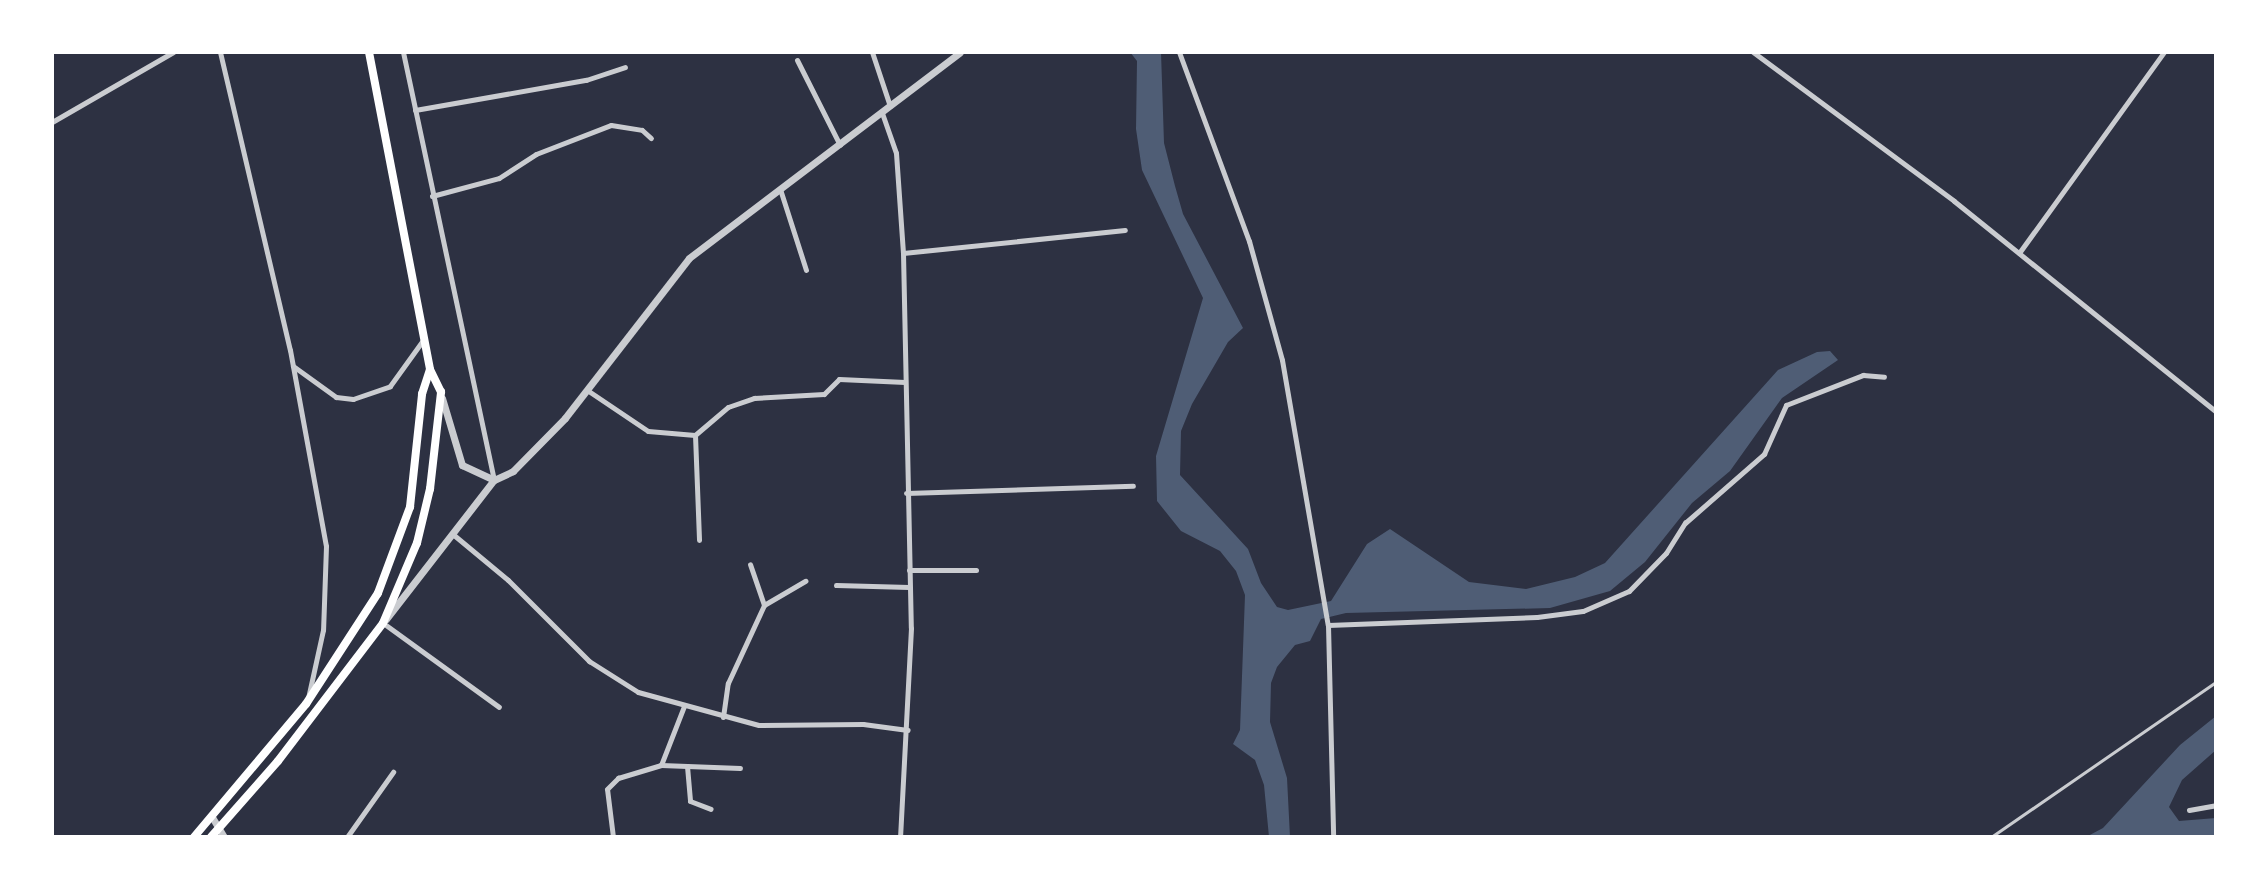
<!DOCTYPE html>
<style>
body{margin:0}
#map{position:relative;width:2268px;height:889px;overflow:hidden;background:#2d3142;font-family:Arial,sans-serif}
div>[style]{position:absolute}
.water>*{inset:0;background:#4f5d75}
.service>*{height:3px;margin:-1.5px;padding:0 1.5px;transform-origin:1.5px;border-radius:1.5px;background:#caccd0}
.minor>*{height:5px;margin:-2.5px;padding:0 2.5px;transform-origin:2.5px;border-radius:2.5px;background:#caccd0}
.tertiary>*{height:7px;margin:-3.5px;padding:0 3.5px;transform-origin:3.5px;border-radius:3.5px;background:#caccd0}
.primary>*{height:8px;margin:-4px;padding:0 4px;transform-origin:4px;border-radius:4px;background:#fff}
span{translate:-50% -50%;white-space:nowrap;text-align:center;line-height:1.15;-webkit-text-stroke:6px #fff;paint-order:stroke}
.frame{position:absolute;inset:0;border:54px solid #fff;pointer-events:none}
</style>
<div id="map">
<div class="water">
<div style="clip-path:polygon(1130px 52px,1161px 52px,1164px 143px,1175px 186px,1183px 214px,1243px 328px,1228px 342px,1192px 404px,1181px 431px,1180px 475px,1248px 549px,1261px 583px,1277px 607px,1288px 610px,1331px 601px,1367px 544px,1390px 529px,1469px 582px,1526px 589px,1575px 577px,1605px 563px,1778px 370px,1817px 352px,1830px 351px,1838px 360px,1782px 398px,1730px 471px,1692px 503px,1645px 562px,1610px 591px,1550px 608px,1346px 613px,1321px 619px,1310px 641px,1295px 645px,1277px 667px,1271px 683px,1270px 722px,1287px 778px,1290px 837px,1269px 837px,1264px 785px,1255px 760px,1233px 744px,1240px 730px,1245px 595px,1236px 571px,1220px 551px,1181px 531px,1157px 501px,1156px 456px,1203px 298px,1142px 170px,1136px 129px,1137px 61px)"></div>
<div style="clip-path:polygon(2216px 716px,2216px 750px,2182px 780px,2169px 807px,2179px 821px,2216px 818px,2216px 837px,2086px 837px,2103px 828px,2180px 745px)"></div>
</div>
<div class="service">
<div style="left:1991px;top:837px;width:273px;rotate:-34.6deg"></div>
</div>
<div class="minor">
<div style="left:220px;top:52px;width:306px;rotate:76.8deg"></div>
<div style="left:290px;top:350px;width:199px;rotate:79.6deg"></div>
<div style="left:326px;top:546px;width:84px;rotate:92deg"></div>
<div style="left:323px;top:630px;width:70px;rotate:102.4deg"></div>
<div style="left:403px;top:52px;width:438px;rotate:78deg"></div>
<div style="left:872px;top:52px;width:57px;rotate:71.6deg"></div>
<div style="left:1179px;top:52px;width:202px;rotate:69.7deg"></div>
<div style="left:1249px;top:241px;width:123px;rotate:74.5deg"></div>
<div style="left:1282px;top:360px;width:269px;rotate:80.2deg"></div>
<div style="left:1328px;top:625px;width:212px;rotate:88.6deg"></div>
<div style="left:1753px;top:52px;width:250px;rotate:36.5deg"></div>
<div style="left:1954px;top:201px;width:336px;rotate:38.8deg"></div>
<div style="left:797px;top:60px;width:95px;rotate:63.2deg"></div>
<div style="left:415px;top:110px;width:174px;rotate:-10deg"></div>
<div style="left:586px;top:80px;width:41px;rotate:-18.4deg"></div>
<div style="left:882px;top:113px;width:42px;rotate:70.7deg"></div>
<div style="left:896px;top:153px;width:100px;rotate:86deg"></div>
<div style="left:903px;top:253px;width:375px;rotate:88.8deg"></div>
<div style="left:911px;top:628px;width:209px;rotate:93deg"></div>
<div style="left:52px;top:122px;width:140px;rotate:-30deg"></div>
<div style="left:780px;top:189px;width:85px;rotate:72.2deg"></div>
<div style="left:432px;top:196px;width:69px;rotate:-15deg"></div>
<div style="left:499px;top:178px;width:44px;rotate:-33deg"></div>
<div style="left:536px;top:154px;width:80px;rotate:-21.1deg"></div>
<div style="left:611px;top:125px;width:31px;rotate:9deg"></div>
<div style="left:642px;top:130px;width:12px;rotate:42deg"></div>
<div style="left:903px;top:253px;width:223px;rotate:-5.9deg"></div>
<div style="left:2019px;top:253px;width:248px;rotate:-54.2deg"></div>
<div style="left:293px;top:366px;width:53px;rotate:35.8deg"></div>
<div style="left:336px;top:397px;width:17px;rotate:7deg"></div>
<div style="left:353px;top:399px;width:39px;rotate:-19deg"></div>
<div style="left:390px;top:386px;width:57px;rotate:-54.3deg"></div>
<div style="left:587px;top:390px;width:73px;rotate:33.9deg"></div>
<div style="left:648px;top:431px;width:47px;rotate:4.9deg"></div>
<div style="left:695px;top:435px;width:105px;rotate:87.8deg"></div>
<div style="left:695px;top:435px;width:43px;rotate:-40.3deg"></div>
<div style="left:728px;top:407px;width:28px;rotate:-19deg"></div>
<div style="left:754px;top:398px;width:70px;rotate:-3.3deg"></div>
<div style="left:824px;top:394px;width:21px;rotate:-45deg"></div>
<div style="left:839px;top:379px;width:66px;rotate:2.6deg"></div>
<div style="left:906px;top:493px;width:227px;rotate:-1.8deg"></div>
<div style="left:455px;top:536px;width:69px;rotate:39.7deg"></div>
<div style="left:508px;top:580px;width:115px;rotate:45deg"></div>
<div style="left:589px;top:661px;width:58px;rotate:32.3deg"></div>
<div style="left:638px;top:692px;width:125px;rotate:15.3deg"></div>
<div style="left:759px;top:725px;width:104px;rotate:-0.6deg"></div>
<div style="left:863px;top:724px;width:45px;rotate:7.6deg"></div>
<div style="left:909px;top:570px;width:67px"></div>
<div style="left:836px;top:585px;width:73px;rotate:1.6deg"></div>
<div style="left:764px;top:605px;width:48px;rotate:-30.3deg"></div>
<div style="left:383px;top:623px;width:143px;rotate:35.9deg"></div>
<div style="left:1328px;top:625px;width:209px;rotate:-2.2deg"></div>
<div style="left:1537px;top:617px;width:46px;rotate:-7.4deg"></div>
<div style="left:1583px;top:611px;width:50px;rotate:-23.5deg"></div>
<div style="left:1629px;top:591px;width:53px;rotate:-45.8deg"></div>
<div style="left:1666px;top:553px;width:36px;rotate:-58deg"></div>
<div style="left:1685px;top:523px;width:105px;rotate:-41.1deg"></div>
<div style="left:1764px;top:454px;width:54px;rotate:-65.8deg"></div>
<div style="left:1786px;top:405px;width:83px;rotate:-21.3deg"></div>
<div style="left:1863px;top:375px;width:21px;rotate:5deg"></div>
<div style="left:723px;top:717px;width:34px;rotate:-82deg"></div>
<div style="left:728px;top:683px;width:86px;rotate:-65.2deg"></div>
<div style="left:764px;top:605px;width:43px;rotate:-108.9deg"></div>
<div style="left:661px;top:765px;width:79px;rotate:2.2deg"></div>
<div style="left:687px;top:766px;width:35px;rotate:85deg"></div>
<div style="left:690px;top:801px;width:22px;rotate:21deg"></div>
<div style="left:2189px;top:810px;width:27px;rotate:-10deg"></div>
<div style="left:347px;top:837px;width:80px;rotate:-54.7deg"></div>
<div style="left:613px;top:837px;width:48px;rotate:-97.1deg"></div>
<div style="left:607px;top:789px;width:16px;rotate:-45deg"></div>
<div style="left:618px;top:778px;width:45px;rotate:-16.8deg"></div>
<div style="left:661px;top:765px;width:63px;rotate:-68.7deg"></div>
</div>
<div class="tertiary">
<div style="left:442px;top:398px;width:70px;rotate:73.4deg"></div>
<div style="left:462px;top:465px;width:35px;rotate:25deg"></div>
<div style="left:386px;top:619px;width:176px;rotate:-52.2deg"></div>
<div style="left:494px;top:480px;width:21px;rotate:-25deg"></div>
<div style="left:513px;top:471px;width:74px;rotate:-45.5deg"></div>
<div style="left:565px;top:418px;width:202px;rotate:-52.2deg"></div>
<div style="left:689px;top:258px;width:340px;rotate:-37.2deg"></div>
<div style="left:212px;top:817px;width:23px;rotate:59deg"></div>
</div>
<div class="primary">
<div style="left:194px;top:837px;width:174px;rotate:-49.9deg"></div>
<div style="left:306px;top:704px;width:132px;rotate:-57deg"></div>
<div style="left:378px;top:593px;width:92px;rotate:-69.6deg"></div>
<div style="left:410px;top:507px;width:114px;rotate:-83.9deg"></div>
<div style="left:422px;top:394px;width:25px;rotate:-72deg"></div>
<div style="left:211px;top:837px;width:101px;rotate:-48.6deg"></div>
<div style="left:278px;top:761px;width:173px;rotate:-52.7deg"></div>
<div style="left:383px;top:623px;width:87px;rotate:-67deg"></div>
<div style="left:417px;top:543px;width:56px;rotate:-76.5deg"></div>
<div style="left:430px;top:489px;width:98px;rotate:-83.5deg"></div>
<div style="left:441px;top:392px;width:25px;rotate:-116deg"></div>
<div style="left:430px;top:369px;width:323px;rotate:-100.9deg"></div>
</div>
<div class="frame"></div>
</div>
